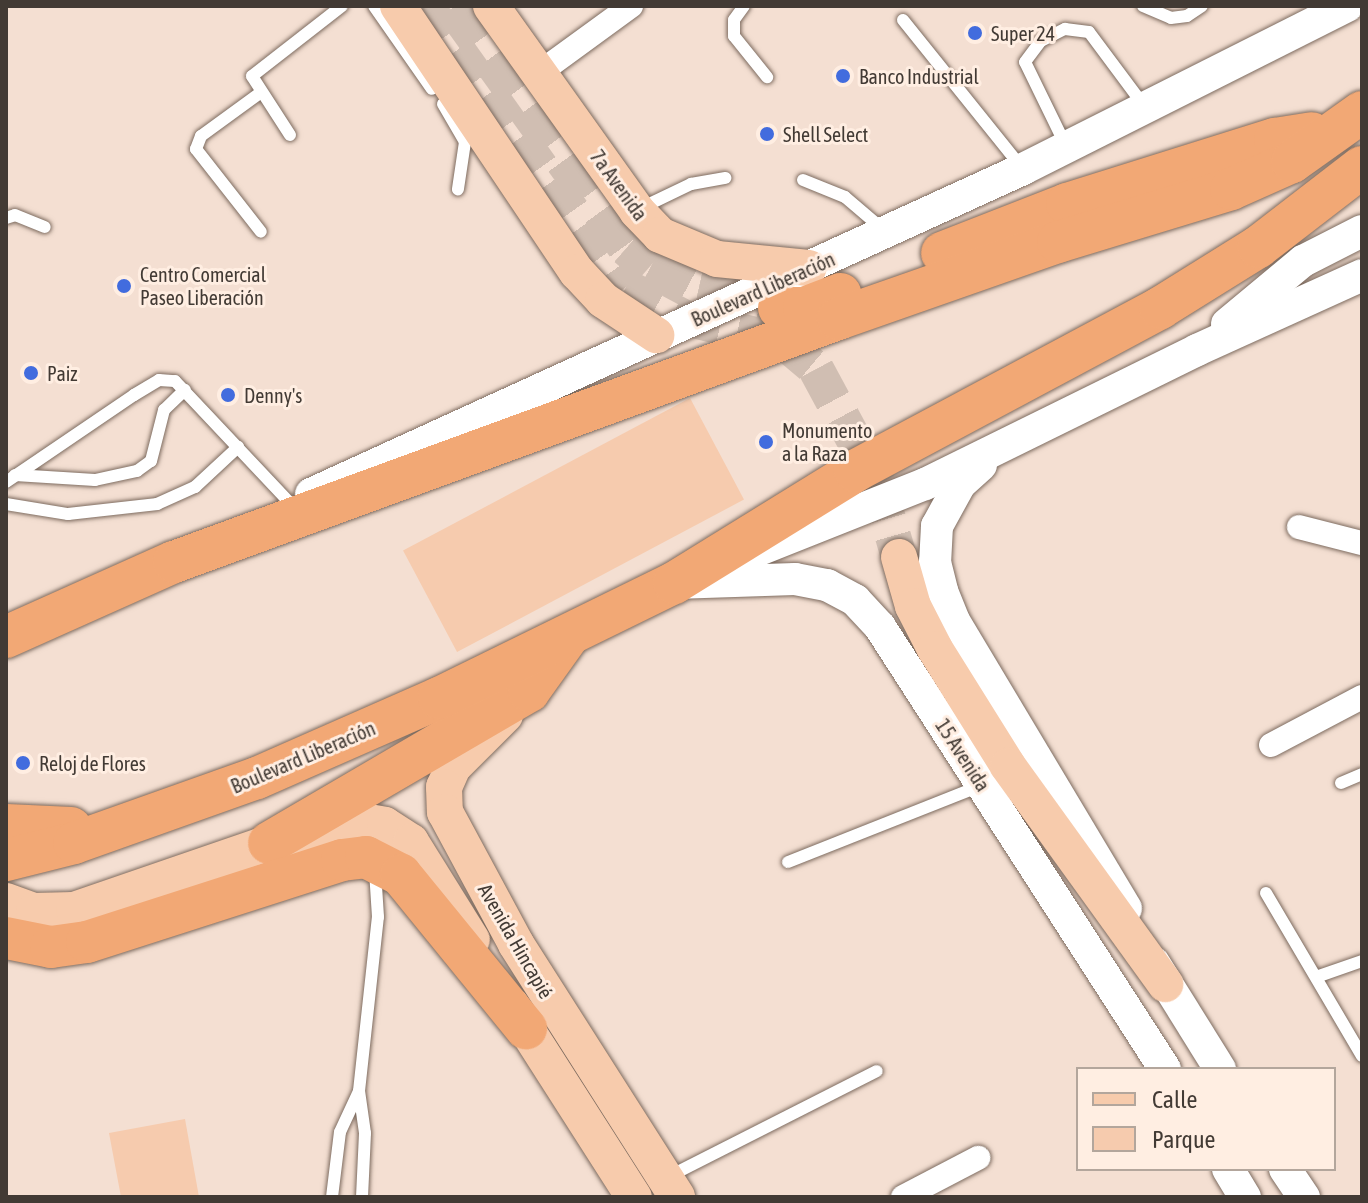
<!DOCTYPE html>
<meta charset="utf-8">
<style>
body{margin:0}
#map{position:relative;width:1368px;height:1203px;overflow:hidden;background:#f4dfd2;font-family:"Asap Condensed",sans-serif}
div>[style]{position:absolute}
.green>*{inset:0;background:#f6cbae;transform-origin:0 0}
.primary-tunnel>*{height:36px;margin-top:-18px;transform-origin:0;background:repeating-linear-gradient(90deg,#d0beb2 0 36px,transparent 0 54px)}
.highway-tunnel>*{height:42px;margin-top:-21px;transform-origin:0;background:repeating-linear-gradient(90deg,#d0beb2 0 42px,transparent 0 63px)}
.roads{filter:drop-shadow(0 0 2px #7d6b5f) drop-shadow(0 0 2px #7d6b5f)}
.lane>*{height:12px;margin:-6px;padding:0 6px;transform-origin:6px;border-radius:6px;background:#fff}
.street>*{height:24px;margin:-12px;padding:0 12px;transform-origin:12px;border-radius:12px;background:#fff}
.secondary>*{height:32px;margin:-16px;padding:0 16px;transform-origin:16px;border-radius:16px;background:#fff}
.primary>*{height:36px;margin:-18px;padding:0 18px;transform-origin:18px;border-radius:18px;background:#f7cbac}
.highway>*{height:42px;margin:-21px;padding:0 21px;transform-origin:21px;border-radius:21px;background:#f2a875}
.dots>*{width:22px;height:22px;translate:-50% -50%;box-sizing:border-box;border:4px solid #ffeee2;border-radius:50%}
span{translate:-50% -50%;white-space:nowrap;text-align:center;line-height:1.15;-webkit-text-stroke:6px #ffeee2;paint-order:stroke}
.poi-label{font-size:20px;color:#423a34}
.left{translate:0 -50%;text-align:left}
.street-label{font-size:20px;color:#423a34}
.frame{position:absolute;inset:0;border:8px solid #423a34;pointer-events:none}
.legend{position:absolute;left:1076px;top:1067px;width:260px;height:104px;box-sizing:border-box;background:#ffeee2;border:2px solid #b3a69c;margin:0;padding:10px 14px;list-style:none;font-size:24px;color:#423a34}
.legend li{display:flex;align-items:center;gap:16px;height:40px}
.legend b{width:40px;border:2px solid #b3a69c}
</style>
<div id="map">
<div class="green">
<div style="left:690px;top:398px;width:115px;height:325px;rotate:62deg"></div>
<div style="clip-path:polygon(185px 1119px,199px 1197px,121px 1197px,109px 1133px)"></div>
</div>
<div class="primary-tunnel">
<div style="left:426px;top:6px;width:345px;rotate:54.6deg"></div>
<div style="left:626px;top:287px;width:67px;rotate:27.7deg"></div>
<div style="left:685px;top:318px;width:102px;rotate:13.6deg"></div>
<div style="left:784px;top:342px;width:42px;rotate:40.2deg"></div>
<div style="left:816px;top:369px;width:131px;rotate:61.7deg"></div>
<div style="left:878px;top:484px;width:76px;rotate:74deg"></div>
</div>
<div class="highway-tunnel">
<div style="left:455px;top:6px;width:296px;rotate:54.2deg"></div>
<div style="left:628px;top:246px;width:30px;rotate:41deg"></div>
<div style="left:651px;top:266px;width:53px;rotate:28deg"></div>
<div style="left:698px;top:291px;width:70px;rotate:12.4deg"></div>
</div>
<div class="roads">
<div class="lane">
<div style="left:374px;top:6px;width:101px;rotate:55.1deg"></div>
<div style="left:744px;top:6px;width:17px;rotate:126deg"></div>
<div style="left:734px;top:20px;width:16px;rotate:90deg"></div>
<div style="left:734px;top:36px;width:53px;rotate:51.2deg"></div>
<div style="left:1143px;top:6px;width:30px;rotate:23deg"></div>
<div style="left:1171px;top:18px;width:16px;rotate:-7deg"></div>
<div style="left:1187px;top:16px;width:18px;rotate:-34deg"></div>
<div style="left:903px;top:20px;width:189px;rotate:51.2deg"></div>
<div style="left:260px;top:93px;width:73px;rotate:143.9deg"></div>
<div style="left:201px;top:136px;width:14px;rotate:111deg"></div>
<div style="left:196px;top:149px;width:105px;rotate:51.9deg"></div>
<div style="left:443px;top:104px;width:44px;rotate:59.9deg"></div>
<div style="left:465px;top:142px;width:48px;rotate:98.5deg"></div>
<div style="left:290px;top:135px;width:70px;rotate:-122.8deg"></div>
<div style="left:252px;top:76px;width:114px;rotate:-37.9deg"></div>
<div style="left:1066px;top:146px;width:93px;rotate:-116deg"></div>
<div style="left:1025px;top:62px;width:26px;rotate:-53deg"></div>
<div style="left:1041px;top:41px;width:27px;rotate:-27deg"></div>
<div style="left:1065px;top:29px;width:24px;rotate:7deg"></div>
<div style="left:1089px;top:32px;width:94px;rotate:53.3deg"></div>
<div style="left:803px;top:180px;width:45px;rotate:22deg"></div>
<div style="left:845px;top:197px;width:52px;rotate:40.4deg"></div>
<div style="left:639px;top:209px;width:58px;rotate:-25.7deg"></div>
<div style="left:691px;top:184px;width:35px;rotate:-10deg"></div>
<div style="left:6px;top:218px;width:9px;rotate:-18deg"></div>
<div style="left:15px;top:215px;width:32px;rotate:22deg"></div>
<div style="left:15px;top:475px;width:80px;rotate:3.6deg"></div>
<div style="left:95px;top:480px;width:43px;rotate:-12.1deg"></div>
<div style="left:137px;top:471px;width:17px;rotate:-36deg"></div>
<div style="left:151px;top:461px;width:53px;rotate:-75.7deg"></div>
<div style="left:164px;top:410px;width:29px;rotate:-44deg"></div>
<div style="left:6px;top:482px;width:155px;rotate:-34.2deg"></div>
<div style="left:134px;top:395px;width:29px;rotate:-31deg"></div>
<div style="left:159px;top:380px;width:16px;rotate:4deg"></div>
<div style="left:175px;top:381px;width:169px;rotate:46.7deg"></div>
<div style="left:6px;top:504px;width:63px;rotate:9.2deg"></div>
<div style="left:68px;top:514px;width:90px;rotate:-6.4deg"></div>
<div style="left:157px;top:504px;width:42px;rotate:-24.1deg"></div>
<div style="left:195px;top:487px;width:59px;rotate:-42.9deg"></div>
<div style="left:1341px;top:783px;width:23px;rotate:-23deg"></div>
<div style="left:788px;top:862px;width:209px;rotate:-21.6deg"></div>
<div style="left:1266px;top:893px;width:189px;rotate:59.5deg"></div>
<div style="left:1319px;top:976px;width:46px;rotate:-19.2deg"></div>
<div style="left:668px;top:1177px;width:234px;rotate:-26.9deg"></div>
<div style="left:332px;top:1197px;width:65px;rotate:-83deg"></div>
<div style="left:340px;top:1132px;width:45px;rotate:-65.1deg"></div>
<div style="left:362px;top:1197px;width:64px;rotate:-87.3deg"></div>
<div style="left:365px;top:1133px;width:42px;rotate:-98.1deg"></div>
<div style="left:359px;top:1091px;width:175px;rotate:-83.8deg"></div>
<div style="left:378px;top:917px;width:47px;rotate:-93.7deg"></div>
</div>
<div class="street">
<div style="left:539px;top:73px;width:114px;rotate:-36.1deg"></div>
<div style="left:1299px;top:527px;width:65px;rotate:14.3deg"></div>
<div style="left:1271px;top:745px;width:103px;rotate:-27.8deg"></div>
<div style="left:903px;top:1197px;width:85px;rotate:-27.5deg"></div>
</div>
<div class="secondary">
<div style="left:1227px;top:324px;width:99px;rotate:-39.7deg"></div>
<div style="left:1303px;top:261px;width:66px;rotate:-27deg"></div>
<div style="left:981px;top:465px;width:28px;rotate:138deg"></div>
<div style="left:960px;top:484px;width:48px;rotate:118.7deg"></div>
<div style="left:937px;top:526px;width:36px;rotate:93deg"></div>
<div style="left:935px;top:562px;width:30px;rotate:76deg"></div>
<div style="left:942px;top:591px;width:32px;rotate:68deg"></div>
<div style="left:954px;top:621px;width:335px;rotate:59.1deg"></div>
<div style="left:311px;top:494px;width:783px;rotate:-24.53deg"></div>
<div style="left:1023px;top:169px;width:363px;rotate:-26.7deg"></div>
<div style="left:744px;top:556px;width:195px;rotate:-21.7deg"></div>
<div style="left:925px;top:484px;width:303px;rotate:-26.2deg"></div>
<div style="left:1197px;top:350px;width:181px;rotate:-24.4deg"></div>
<div style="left:674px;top:583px;width:121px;rotate:-1.9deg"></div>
<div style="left:795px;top:579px;width:33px;rotate:11deg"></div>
<div style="left:827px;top:585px;width:32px;rotate:28deg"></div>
<div style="left:855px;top:600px;width:37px;rotate:47deg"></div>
<div style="left:880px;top:627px;width:526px;rotate:57.19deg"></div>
<div style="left:1154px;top:963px;width:125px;rotate:58.1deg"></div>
<div style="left:1228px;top:1169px;width:33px;rotate:59deg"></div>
<div style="left:1285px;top:1169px;width:34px;rotate:56deg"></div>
</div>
<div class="primary">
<div style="left:398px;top:6px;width:321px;rotate:56.1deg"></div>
<div style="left:577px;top:272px;width:38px;rotate:47deg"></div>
<div style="left:603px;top:300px;width:64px;rotate:33.4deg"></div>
<div style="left:491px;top:6px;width:252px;rotate:54.5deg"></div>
<div style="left:637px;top:211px;width:33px;rotate:46deg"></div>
<div style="left:660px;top:235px;width:62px;rotate:22.8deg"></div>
<div style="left:717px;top:259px;width:92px;rotate:5.6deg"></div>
<div style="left:899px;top:557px;width:51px;rotate:74.1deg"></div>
<div style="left:913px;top:606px;width:48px;rotate:62.9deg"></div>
<div style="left:935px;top:649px;width:138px;rotate:58deg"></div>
<div style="left:1008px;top:766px;width:269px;rotate:54.2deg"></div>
<div style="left:505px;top:715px;width:74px;rotate:135deg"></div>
<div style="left:453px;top:767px;width:22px;rotate:114deg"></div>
<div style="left:444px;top:787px;width:25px;rotate:88deg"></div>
<div style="left:445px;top:812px;width:150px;rotate:61.7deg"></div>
<div style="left:516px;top:944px;width:300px;rotate:57.5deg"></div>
<div style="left:6px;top:901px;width:30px;rotate:20deg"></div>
<div style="left:34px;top:911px;width:40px;rotate:-1.4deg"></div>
<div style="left:74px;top:910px;width:206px;rotate:-19deg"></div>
<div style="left:269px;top:843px;width:97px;rotate:-13.2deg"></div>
<div style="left:363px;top:821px;width:22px;rotate:10deg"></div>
<div style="left:385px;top:825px;width:31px;rotate:33deg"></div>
<div style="left:411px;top:842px;width:115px;rotate:58.1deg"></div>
<div style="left:511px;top:1005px;width:228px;rotate:57.4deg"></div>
</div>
<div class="highway">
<div style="left:942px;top:253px;width:134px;rotate:-21.4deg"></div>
<div style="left:1067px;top:204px;width:218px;rotate:-17.4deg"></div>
<div style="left:1275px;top:139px;width:37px;rotate:-9deg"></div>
<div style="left:779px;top:308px;width:25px"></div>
<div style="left:804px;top:308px;width:39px;rotate:-21deg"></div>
<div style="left:6px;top:637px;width:184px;rotate:-24.1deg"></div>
<div style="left:174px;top:562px;width:707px;rotate:-20.1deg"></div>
<div style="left:838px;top:319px;width:233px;rotate:-19.3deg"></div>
<div style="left:1058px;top:242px;width:181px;rotate:-17deg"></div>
<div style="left:1231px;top:189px;width:67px;rotate:-23.9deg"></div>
<div style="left:1292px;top:162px;width:86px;rotate:-35.5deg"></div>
<div style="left:6px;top:825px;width:65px;rotate:2.6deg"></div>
<div style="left:269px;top:843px;width:301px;rotate:-30.3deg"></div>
<div style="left:529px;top:691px;width:65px;rotate:-54.4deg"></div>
<div style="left:6px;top:860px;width:70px;rotate:-14deg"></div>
<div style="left:74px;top:843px;width:194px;rotate:-19.6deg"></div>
<div style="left:257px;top:778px;width:199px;rotate:-23.7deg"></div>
<div style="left:439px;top:698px;width:262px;rotate:-26.1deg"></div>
<div style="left:674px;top:583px;width:213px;rotate:-31.7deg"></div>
<div style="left:855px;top:471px;width:346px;rotate:-28.1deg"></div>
<div style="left:1160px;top:308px;width:115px;rotate:-31.9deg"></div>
<div style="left:1258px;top:247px;width:131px;rotate:-37.6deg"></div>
<div style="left:6px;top:938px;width:46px;rotate:11.3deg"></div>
<div style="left:51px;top:947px;width:36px;rotate:-8deg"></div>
<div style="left:87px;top:942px;width:268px;rotate:-17.8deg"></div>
<div style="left:342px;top:860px;width:24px;rotate:-7deg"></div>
<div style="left:366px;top:857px;width:39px;rotate:27deg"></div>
<div style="left:401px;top:875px;width:198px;rotate:50.8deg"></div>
</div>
</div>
<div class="dots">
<div style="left:975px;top:33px;background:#426cde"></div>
<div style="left:843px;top:76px;background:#426cde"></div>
<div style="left:767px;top:134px;background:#426cde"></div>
<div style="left:124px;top:286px;background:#426cde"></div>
<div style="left:31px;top:373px;background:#426cde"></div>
<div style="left:228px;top:395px;background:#426cde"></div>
<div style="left:766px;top:442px;background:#426cde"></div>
<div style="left:23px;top:763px;background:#426cde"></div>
</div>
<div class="poi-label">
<span class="left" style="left:991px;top:33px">Super 24</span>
<span class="left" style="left:859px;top:76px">Banco Industrial</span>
<span class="left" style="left:783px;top:134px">Shell Select</span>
<span class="left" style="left:140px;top:286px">Centro Comercial<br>Paseo Liberación</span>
<span class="left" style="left:47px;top:373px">Paiz</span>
<span class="left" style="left:244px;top:395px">Denny's</span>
<span class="left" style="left:782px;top:442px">Monumento<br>a la Raza</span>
<span class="left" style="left:39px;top:763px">Reloj de Flores</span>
</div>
<div class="street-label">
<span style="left:619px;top:185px;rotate:54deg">7a Avenida</span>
<span style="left:763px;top:289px;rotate:-24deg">Boulevard Liberación</span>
<span style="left:963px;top:755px;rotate:57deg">15 Avenida</span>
<span style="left:303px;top:757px;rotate:-23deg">Boulevard Liberación</span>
<span style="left:516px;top:941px;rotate:60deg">Avenida Hincapié</span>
</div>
<div class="frame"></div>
<ul class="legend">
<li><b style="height:10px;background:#f7cbac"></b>Calle</li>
<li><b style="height:22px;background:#f6cbae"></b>Parque</li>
</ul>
</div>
